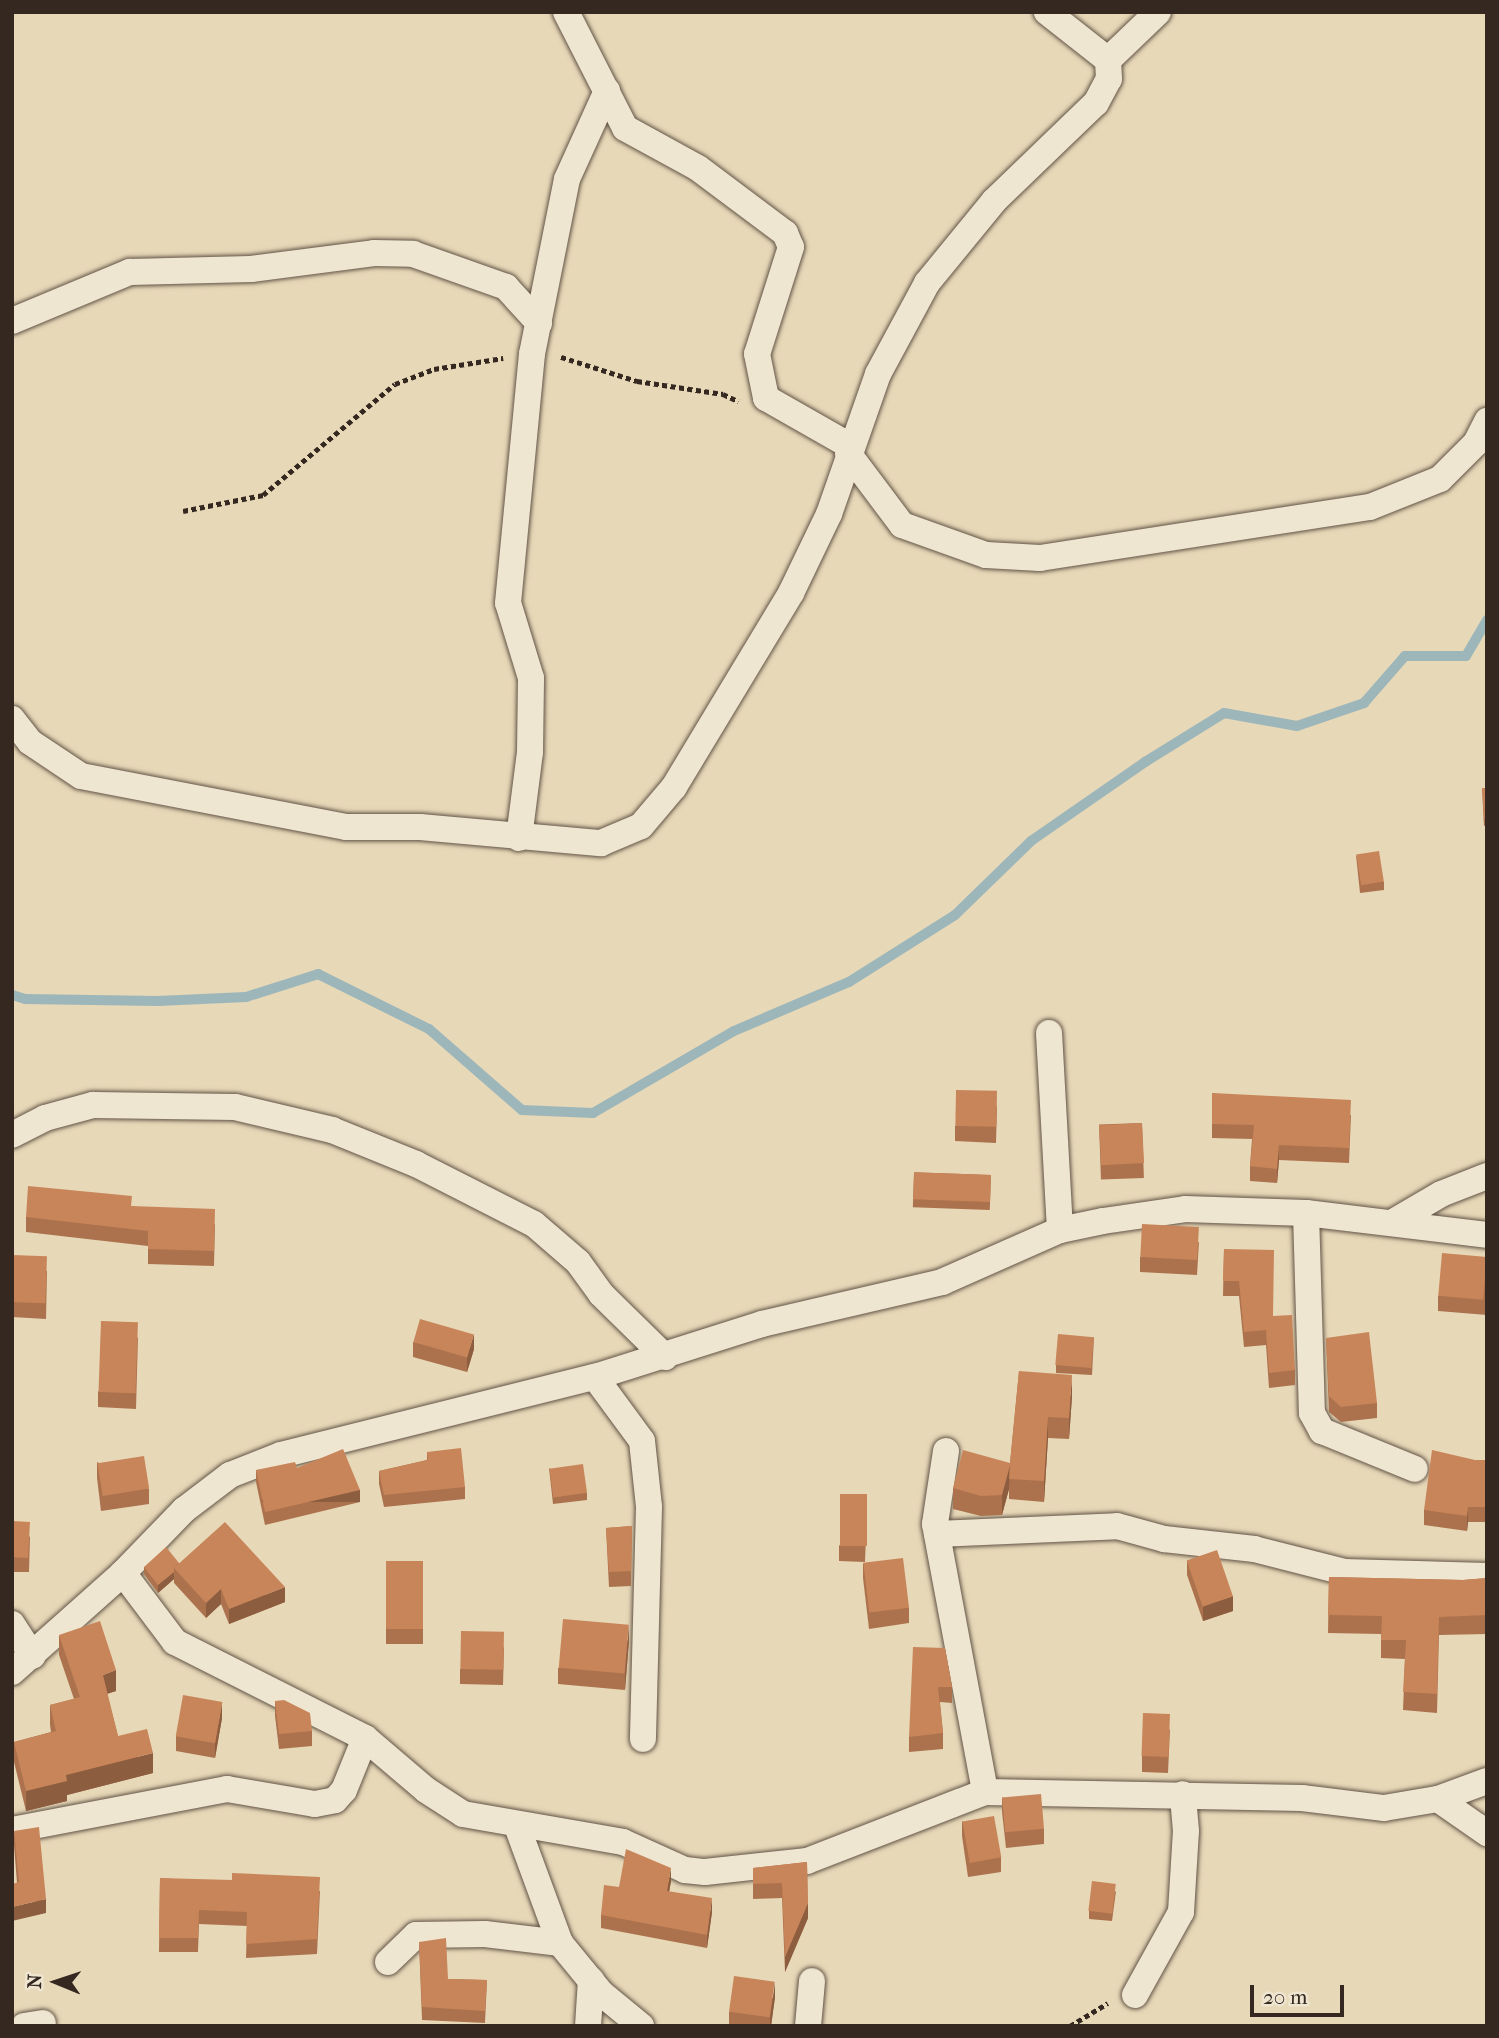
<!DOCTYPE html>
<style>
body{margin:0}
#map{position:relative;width:1499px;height:2038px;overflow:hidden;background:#e7d8b8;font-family:"IM FELL French Canon",serif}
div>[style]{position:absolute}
.stream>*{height:10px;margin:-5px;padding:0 5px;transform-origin:5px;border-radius:5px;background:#9db6ba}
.path>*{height:4.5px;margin-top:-2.25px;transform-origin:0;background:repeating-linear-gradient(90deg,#352820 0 5px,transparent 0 8.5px)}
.roads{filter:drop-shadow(0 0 2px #625446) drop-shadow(0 0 2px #625446)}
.minor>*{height:26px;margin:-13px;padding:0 13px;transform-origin:13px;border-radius:13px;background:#efe6d1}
.wall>*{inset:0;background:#ac724d;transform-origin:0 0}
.shaded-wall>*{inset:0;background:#8c5d3f;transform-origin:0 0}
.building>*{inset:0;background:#c8855a;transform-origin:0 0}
span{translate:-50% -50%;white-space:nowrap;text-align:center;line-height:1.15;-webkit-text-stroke:7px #efe6d1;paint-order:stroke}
.frame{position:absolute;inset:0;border:14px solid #352820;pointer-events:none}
.north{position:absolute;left:21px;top:1947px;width:70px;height:70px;-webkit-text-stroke:5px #efe6d1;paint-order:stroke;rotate:272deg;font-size:19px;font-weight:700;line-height:28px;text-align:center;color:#352820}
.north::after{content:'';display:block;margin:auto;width:24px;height:32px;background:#352820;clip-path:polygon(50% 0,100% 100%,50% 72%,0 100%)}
.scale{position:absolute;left:1250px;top:1985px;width:94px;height:32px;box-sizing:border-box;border:4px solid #352820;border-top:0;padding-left:9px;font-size:21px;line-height:24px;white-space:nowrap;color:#352820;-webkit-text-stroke:5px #efe6d1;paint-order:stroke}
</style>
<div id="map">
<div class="stream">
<div style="left:12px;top:995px;width:14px;rotate:17deg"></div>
<div style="left:25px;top:999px;width:133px;rotate:0.9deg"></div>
<div style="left:158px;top:1001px;width:88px;rotate:-2.6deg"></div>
<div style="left:246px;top:997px;width:76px;rotate:-17.7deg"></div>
<div style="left:318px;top:974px;width:124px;rotate:26.4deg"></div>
<div style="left:429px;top:1029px;width:123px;rotate:41.1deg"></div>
<div style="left:522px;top:1110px;width:71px;rotate:2.4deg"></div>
<div style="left:593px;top:1113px;width:163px;rotate:-30.2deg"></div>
<div style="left:734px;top:1031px;width:125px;rotate:-23.1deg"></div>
<div style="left:849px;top:982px;width:125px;rotate:-32.3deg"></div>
<div style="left:955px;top:915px;width:106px;rotate:-44.2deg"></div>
<div style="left:1031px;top:841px;width:139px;rotate:-34.7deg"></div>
<div style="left:1145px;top:762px;width:93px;rotate:-31.8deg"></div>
<div style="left:1224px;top:713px;width:74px;rotate:10.1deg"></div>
<div style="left:1297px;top:726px;width:71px;rotate:-18.9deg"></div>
<div style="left:1364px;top:703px;width:62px;rotate:-48.9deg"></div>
<div style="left:1405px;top:656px;width:61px"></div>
<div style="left:1466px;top:656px;width:42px;rotate:-59.7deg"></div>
</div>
<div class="path">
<div style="left:561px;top:357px;width:80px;rotate:17.5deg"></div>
<div style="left:637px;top:381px;width:87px;rotate:8.6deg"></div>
<div style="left:723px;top:394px;width:17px;rotate:25deg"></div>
<div style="left:183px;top:511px;width:82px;rotate:-11.3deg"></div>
<div style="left:263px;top:495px;width:172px;rotate:-40.1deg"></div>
<div style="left:395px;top:384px;width:42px;rotate:-21deg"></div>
<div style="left:434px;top:369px;width:70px;rotate:-9.1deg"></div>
<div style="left:1070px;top:2026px;width:44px;rotate:-31.2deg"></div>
</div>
<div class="roads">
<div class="minor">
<div style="left:566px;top:12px;width:130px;rotate:63deg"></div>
<div style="left:625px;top:128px;width:83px;rotate:28.7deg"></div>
<div style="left:698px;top:168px;width:109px;rotate:36.8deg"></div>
<div style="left:785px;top:233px;width:15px;rotate:67deg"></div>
<div style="left:791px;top:247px;width:112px;rotate:107.6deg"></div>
<div style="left:757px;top:354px;width:45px;rotate:78.4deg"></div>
<div style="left:766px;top:398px;width:97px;rotate:29.7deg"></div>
<div style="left:1108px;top:60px;width:69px;rotate:-43.8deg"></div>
<div style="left:12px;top:321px;width:128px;rotate:-22.6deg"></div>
<div style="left:130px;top:272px;width:121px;rotate:-1.4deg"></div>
<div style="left:251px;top:269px;width:124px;rotate:-7.4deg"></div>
<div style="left:374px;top:253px;width:39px;rotate:1deg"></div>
<div style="left:413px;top:254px;width:99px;rotate:19.5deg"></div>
<div style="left:506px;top:287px;width:49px;rotate:47.5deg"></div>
<div style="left:848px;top:453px;width:90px;rotate:53.1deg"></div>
<div style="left:902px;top:525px;width:89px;rotate:19.7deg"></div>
<div style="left:986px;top:555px;width:54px;rotate:3.2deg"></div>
<div style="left:1040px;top:558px;width:334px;rotate:-8.8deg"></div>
<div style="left:1370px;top:507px;width:75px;rotate:-21.8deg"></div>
<div style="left:1440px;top:479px;width:51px;rotate:-45deg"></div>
<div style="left:1476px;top:443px;width:25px;rotate:-63deg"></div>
<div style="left:12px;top:719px;width:29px;rotate:52deg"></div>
<div style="left:30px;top:742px;width:61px;rotate:33.7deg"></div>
<div style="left:81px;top:776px;width:270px;rotate:10.9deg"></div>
<div style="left:346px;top:827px;width:74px"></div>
<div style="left:420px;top:827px;width:182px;rotate:5.1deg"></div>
<div style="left:601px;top:843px;width:43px;rotate:-23deg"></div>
<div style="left:641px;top:826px;width:51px;rotate:-49.8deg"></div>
<div style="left:674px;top:787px;width:227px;rotate:-58.9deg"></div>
<div style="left:791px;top:593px;width:88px;rotate:-64.3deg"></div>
<div style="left:829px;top:514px;width:148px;rotate:-70.7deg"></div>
<div style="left:878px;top:374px;width:103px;rotate:-61.7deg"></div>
<div style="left:927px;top:283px;width:106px;rotate:-50.7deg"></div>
<div style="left:994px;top:201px;width:141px;rotate:-43.9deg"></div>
<div style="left:1096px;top:103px;width:27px;rotate:-62deg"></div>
<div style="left:1109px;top:79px;width:19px;rotate:-93deg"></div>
<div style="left:1108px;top:60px;width:78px;rotate:-141.8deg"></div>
<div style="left:519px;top:838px;width:87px;rotate:-82.7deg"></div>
<div style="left:530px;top:752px;width:74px;rotate:-89.2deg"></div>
<div style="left:531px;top:678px;width:78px;rotate:-107deg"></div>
<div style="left:508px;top:603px;width:250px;rotate:-84.5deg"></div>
<div style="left:532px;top:354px;width:178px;rotate:-78.7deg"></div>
<div style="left:567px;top:179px;width:97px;rotate:-65.6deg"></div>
<div style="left:1049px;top:1033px;width:197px;rotate:86.8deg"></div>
<div style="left:12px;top:1135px;width:37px;rotate:-27deg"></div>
<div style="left:45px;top:1118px;width:50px;rotate:-15.2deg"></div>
<div style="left:93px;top:1105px;width:142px;rotate:0.8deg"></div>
<div style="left:235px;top:1107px;width:100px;rotate:13.3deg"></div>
<div style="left:332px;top:1130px;width:91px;rotate:22deg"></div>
<div style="left:416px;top:1164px;width:132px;rotate:27deg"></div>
<div style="left:534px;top:1224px;width:58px;rotate:40.8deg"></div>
<div style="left:578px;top:1262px;width:39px;rotate:54deg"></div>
<div style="left:601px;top:1294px;width:90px;rotate:44.5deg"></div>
<div style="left:1306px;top:1213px;width:200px;rotate:88.3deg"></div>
<div style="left:1312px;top:1413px;width:21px;rotate:61deg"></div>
<div style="left:1322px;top:1431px;width:100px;rotate:22.2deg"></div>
<div style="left:1395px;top:1221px;width:53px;rotate:-30.4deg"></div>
<div style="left:1441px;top:1194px;width:49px;rotate:-21.4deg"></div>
<div style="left:595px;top:1377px;width:79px;rotate:53.7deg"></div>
<div style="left:642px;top:1441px;width:66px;rotate:83.9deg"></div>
<div style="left:649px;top:1507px;width:232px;rotate:91.5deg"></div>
<div style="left:946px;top:1451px;width:74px;rotate:98.6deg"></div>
<div style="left:935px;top:1524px;width:273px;rotate:79.4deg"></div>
<div style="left:937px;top:1534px;width:180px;rotate:-2.5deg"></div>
<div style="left:1117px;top:1526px;width:49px;rotate:15.5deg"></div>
<div style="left:1164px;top:1539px;width:91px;rotate:6.3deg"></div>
<div style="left:1254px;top:1549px;width:93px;rotate:14.3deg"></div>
<div style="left:1344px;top:1572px;width:143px;rotate:1.6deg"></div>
<div style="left:123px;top:1573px;width:86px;rotate:53deg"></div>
<div style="left:175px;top:1642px;width:213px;rotate:26.8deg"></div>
<div style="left:365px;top:1738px;width:80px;rotate:40.4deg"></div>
<div style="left:426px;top:1790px;width:44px;rotate:33deg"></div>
<div style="left:463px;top:1814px;width:162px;rotate:9.9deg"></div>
<div style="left:623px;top:1842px;width:68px;rotate:24.3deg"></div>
<div style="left:685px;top:1870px;width:20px;rotate:6deg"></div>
<div style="left:705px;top:1872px;width:103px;rotate:-6.2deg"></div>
<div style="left:807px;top:1861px;width:191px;rotate:-21.2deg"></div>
<div style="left:985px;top:1792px;width:317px;rotate:1.1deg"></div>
<div style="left:1302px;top:1798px;width:83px;rotate:7deg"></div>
<div style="left:1384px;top:1808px;width:55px;rotate:-9.5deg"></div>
<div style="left:1438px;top:1799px;width:52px;rotate:-20.2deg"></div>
<div style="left:12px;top:1624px;width:38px;rotate:57deg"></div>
<div style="left:12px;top:1672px;width:149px;rotate:-41.7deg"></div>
<div style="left:123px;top:1573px;width:88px;rotate:-45.9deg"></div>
<div style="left:184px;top:1510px;width:58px;rotate:-37.3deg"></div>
<div style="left:230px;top:1475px;width:55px;rotate:-21.4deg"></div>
<div style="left:281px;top:1455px;width:324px;rotate:-14deg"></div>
<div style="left:595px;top:1377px;width:175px;rotate:-17.6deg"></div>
<div style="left:762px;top:1324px;width:185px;rotate:-13.1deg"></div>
<div style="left:942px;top:1282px;width:129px;rotate:-23.8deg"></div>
<div style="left:1060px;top:1230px;width:44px;rotate:-11.8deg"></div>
<div style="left:1103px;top:1221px;width:83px;rotate:-8.3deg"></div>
<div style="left:1185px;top:1209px;width:121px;rotate:1.9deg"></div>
<div style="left:1306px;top:1213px;width:182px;rotate:6.9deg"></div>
<div style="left:1438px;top:1799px;width:60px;rotate:34.8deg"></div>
<div style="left:517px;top:1826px;width:125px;rotate:69.8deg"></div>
<div style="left:560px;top:1943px;width:65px;rotate:50.6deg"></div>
<div style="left:601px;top:1993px;width:52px;rotate:39.5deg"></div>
<div style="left:12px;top:1830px;width:219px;rotate:-10.8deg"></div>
<div style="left:227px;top:1789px;width:89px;rotate:9.7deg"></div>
<div style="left:315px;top:1804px;width:20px;rotate:-11deg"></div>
<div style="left:335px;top:1800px;width:13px;rotate:-48deg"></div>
<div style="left:344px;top:1790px;width:56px;rotate:-68deg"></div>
<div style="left:388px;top:1962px;width:39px;rotate:-44deg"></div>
<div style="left:416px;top:1935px;width:69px;rotate:-0.8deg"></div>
<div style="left:485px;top:1934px;width:76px;rotate:6.8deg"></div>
<div style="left:1135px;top:1995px;width:95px;rotate:-61deg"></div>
<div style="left:1181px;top:1912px;width:81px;rotate:-86.5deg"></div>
<div style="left:1186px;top:1831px;width:37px;rotate:-95deg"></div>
<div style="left:24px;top:2026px;width:19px;rotate:-9deg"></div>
<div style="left:588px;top:2026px;width:46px;rotate:-86.3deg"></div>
<div style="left:808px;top:2026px;width:45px;rotate:-84.9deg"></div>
</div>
</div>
<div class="wall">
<div style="clip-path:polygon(1482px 788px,1487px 788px,1487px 825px,1484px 826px)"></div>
<div style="clip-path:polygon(1356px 855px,1384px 882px,1384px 890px,1360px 893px)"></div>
<div style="clip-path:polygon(1212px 1093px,1351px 1115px,1349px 1163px,1279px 1160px,1277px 1183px,1250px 1181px,1250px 1166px,1252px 1139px,1212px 1138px)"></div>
<div style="clip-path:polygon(997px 1106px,996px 1143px,955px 1141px,955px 1126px)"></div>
<div style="left:1142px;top:1123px;width:55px;height:43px;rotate:88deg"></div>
<div style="left:991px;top:1175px;width:35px;height:77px;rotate:92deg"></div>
<div style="clip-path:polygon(132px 1206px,215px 1224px,214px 1266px,148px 1264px,148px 1246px,26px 1232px,26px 1217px)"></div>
<div style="clip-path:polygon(1199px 1242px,1197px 1275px,1140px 1272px,1140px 1257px)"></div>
<div style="clip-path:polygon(1224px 1249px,1273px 1316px,1295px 1370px,1295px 1385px,1269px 1388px,1266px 1345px,1244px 1347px,1239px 1296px,1223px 1296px)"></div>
<div style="clip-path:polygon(12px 1255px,47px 1271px,46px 1319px,12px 1317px)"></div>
<div style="clip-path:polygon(1487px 1257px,1487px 1315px,1438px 1311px,1438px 1296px)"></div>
<div style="clip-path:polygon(138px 1337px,136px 1409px,98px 1407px,98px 1392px)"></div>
<div style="clip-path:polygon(1094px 1337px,1092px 1375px,1056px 1373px,1056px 1365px)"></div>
<div style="clip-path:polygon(1326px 1338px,1377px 1403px,1377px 1418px,1341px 1422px,1329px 1412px)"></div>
<div style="clip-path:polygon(413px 1342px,474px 1349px,467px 1372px,413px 1357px)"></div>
<div style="clip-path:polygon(1019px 1371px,1072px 1396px,1069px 1439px,1048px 1438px,1044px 1502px,1009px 1499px,1009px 1489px,1002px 1515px,981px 1516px,953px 1509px,953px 1488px,1010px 1463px)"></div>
<div style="clip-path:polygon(427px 1452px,465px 1487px,465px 1499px,384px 1507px,379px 1484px,379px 1471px,427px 1460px)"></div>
<div style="clip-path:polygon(1487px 1460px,1487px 1522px,1468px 1522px,1467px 1531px,1424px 1525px,1424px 1510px)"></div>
<div style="clip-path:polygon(97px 1462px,149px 1489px,149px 1504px,101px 1511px,97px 1478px)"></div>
<div style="clip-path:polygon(297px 1468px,360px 1502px,265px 1525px,256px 1482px,256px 1470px)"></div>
<div style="clip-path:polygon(549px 1468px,587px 1493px,587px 1500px,553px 1504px)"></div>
<div style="clip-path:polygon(867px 1510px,865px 1562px,839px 1561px,839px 1546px)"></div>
<div style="clip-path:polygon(12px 1521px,30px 1537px,29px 1572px,12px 1572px)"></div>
<div style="clip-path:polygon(632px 1526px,631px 1586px,609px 1587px,606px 1528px)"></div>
<div style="clip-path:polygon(1187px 1560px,1233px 1611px,1203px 1621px,1187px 1575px)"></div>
<div style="left:386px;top:1561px;width:37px;height:83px"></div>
<div style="clip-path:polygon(179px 1563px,285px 1602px,229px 1624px,221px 1604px,206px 1618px,174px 1583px,174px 1579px,158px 1593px,144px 1574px,144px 1567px)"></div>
<div style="clip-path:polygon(863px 1563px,909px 1608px,909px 1623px,869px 1629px,863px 1578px)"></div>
<div style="clip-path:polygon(1329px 1577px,1463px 1580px,1487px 1578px,1487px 1634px,1439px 1635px,1437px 1713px,1403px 1710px,1405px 1659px,1381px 1658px,1381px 1634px,1328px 1633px)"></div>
<div style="clip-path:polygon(59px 1635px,116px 1691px,107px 1694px,118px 1736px,153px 1773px,67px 1795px,67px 1801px,26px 1811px,14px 1762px,14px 1742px,51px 1732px,50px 1725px,50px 1705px,74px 1699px,59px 1655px)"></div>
<div style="clip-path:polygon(629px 1640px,625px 1690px,558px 1684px,558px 1668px)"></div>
<div style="clip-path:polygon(504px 1647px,503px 1685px,460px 1684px,460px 1669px)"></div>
<div style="clip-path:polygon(945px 1648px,952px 1687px,952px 1703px,940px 1702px,943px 1733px,943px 1749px,909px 1752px,909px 1737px)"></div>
<div style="clip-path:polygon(275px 1701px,312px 1731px,312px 1746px,279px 1749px,275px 1716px)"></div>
<div style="clip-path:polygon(222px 1718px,215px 1758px,176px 1751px,176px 1736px)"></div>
<div style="clip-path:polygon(1170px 1729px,1168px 1773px,1142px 1772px,1142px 1756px)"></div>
<div style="clip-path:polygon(1002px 1797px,1044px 1829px,1044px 1844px,1006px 1848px,1002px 1812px)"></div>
<div style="clip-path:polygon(962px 1821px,1001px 1857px,1001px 1872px,968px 1877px,962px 1836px)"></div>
<div style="clip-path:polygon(14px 1831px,46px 1913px,17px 1883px,14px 1845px)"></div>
<div style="clip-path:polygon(807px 1862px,808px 1918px,785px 1972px,782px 1898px,753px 1899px,753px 1868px)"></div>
<div style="clip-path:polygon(160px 1878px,320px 1891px,317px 1954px,246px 1958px,247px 1926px,199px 1924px,198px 1952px,159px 1952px)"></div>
<div style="clip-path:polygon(671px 1881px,669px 1892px,712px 1912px,707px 1948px,601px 1928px,601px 1915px,619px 1887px)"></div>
<div style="clip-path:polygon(1116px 1891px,1112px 1921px,1089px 1919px,1089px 1911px)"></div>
<div style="clip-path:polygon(419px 1942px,448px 1979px,487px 1980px,485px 2023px,422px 2020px)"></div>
<div style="clip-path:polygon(775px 1997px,771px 2026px,729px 2026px,729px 2012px)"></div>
</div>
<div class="shaded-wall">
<div style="clip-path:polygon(1279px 1145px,1279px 1160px,1277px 1183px,1277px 1169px)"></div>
<div style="clip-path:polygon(474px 1334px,474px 1349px,467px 1372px,467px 1357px)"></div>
<div style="clip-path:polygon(1072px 1375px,1072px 1396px,1069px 1439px,1069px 1418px)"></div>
<div style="clip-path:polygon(1048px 1417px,1048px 1438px,1044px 1502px,1044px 1481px)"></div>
<div style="clip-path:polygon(1010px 1465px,1009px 1489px,1002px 1515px,1002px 1495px)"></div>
<div style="left:360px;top:1490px;width:12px;height:98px;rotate:90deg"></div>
<div style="clip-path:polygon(1468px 1507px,1468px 1522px,1467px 1531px,1467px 1516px)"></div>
<div style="clip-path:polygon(174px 1572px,174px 1579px,158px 1593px,158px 1585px)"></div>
<div style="clip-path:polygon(285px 1587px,285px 1602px,229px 1624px,229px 1609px)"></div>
<div style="clip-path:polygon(221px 1589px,221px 1604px,206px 1618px,206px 1603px)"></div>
<div style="clip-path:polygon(1233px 1596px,1233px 1611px,1203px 1621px,1203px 1606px)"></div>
<div style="clip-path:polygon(629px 1625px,629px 1640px,625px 1690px,625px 1674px)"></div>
<div style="clip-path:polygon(116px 1670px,116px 1691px,103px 1695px,103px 1675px)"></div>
<div style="clip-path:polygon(222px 1702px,222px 1718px,215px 1758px,215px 1743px)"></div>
<div style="clip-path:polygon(153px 1753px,153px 1773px,67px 1795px,67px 1801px,26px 1811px,26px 1791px,66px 1775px)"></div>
<div style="clip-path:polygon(671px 1868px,671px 1881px,667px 1904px,667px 1891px)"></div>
<div style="clip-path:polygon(712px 1898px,712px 1912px,707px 1948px,707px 1935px)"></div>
<div style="clip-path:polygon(46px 1899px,46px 1913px,12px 1921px,12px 1907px)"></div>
<div style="clip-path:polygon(808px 1903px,808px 1918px,785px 1972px,785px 1957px)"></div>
<div style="clip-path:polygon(775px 1982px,775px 1997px,771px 2026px,770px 2026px,770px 2018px)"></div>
</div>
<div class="building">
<div style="clip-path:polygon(1482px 788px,1487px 788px,1487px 818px,1484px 818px)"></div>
<div style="left:1379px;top:851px;width:31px;height:23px;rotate:81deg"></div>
<div style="left:956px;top:1090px;width:41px;height:36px;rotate:1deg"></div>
<div style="clip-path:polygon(1212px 1093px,1351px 1100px,1349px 1148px,1279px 1145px,1277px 1169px,1250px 1166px,1254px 1125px,1212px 1124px)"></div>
<div style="left:1142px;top:1123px;width:40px;height:43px;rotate:87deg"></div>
<div style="left:991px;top:1175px;width:27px;height:77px;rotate:92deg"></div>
<div style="clip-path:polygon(28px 1186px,132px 1196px,131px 1206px,215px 1209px,214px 1251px,148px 1249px,148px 1231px,26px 1217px)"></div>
<div style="left:1142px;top:1224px;width:57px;height:33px;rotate:3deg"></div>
<div style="clip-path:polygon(1224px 1249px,1274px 1250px,1273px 1316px,1292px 1315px,1295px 1370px,1269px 1373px,1266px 1330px,1244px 1332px,1239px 1281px,1223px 1281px)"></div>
<div style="left:1442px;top:1253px;width:45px;height:43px;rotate:5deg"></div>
<div style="left:12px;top:1255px;width:35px;height:47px;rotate:2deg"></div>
<div style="left:420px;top:1319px;width:56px;height:24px;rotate:16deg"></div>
<div style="left:101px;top:1321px;width:37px;height:71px;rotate:2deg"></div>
<div style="clip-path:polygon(1369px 1332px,1377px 1403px,1341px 1407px,1329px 1396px,1326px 1338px)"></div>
<div style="left:1058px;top:1334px;width:36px;height:31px;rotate:5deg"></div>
<div style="clip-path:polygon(1019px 1371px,1072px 1375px,1069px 1418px,1048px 1417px,1044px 1481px,1009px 1479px,1010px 1465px,1002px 1495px,981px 1496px,953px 1488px,963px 1450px,1010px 1463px)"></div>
<div style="clip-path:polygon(461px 1448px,465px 1487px,384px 1495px,379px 1471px,428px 1460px,427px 1452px)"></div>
<div style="clip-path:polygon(343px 1449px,360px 1490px,265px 1512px,256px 1470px,295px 1462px,297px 1468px)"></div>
<div style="clip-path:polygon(1432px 1450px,1475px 1460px,1487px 1460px,1487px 1507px,1468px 1507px,1467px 1516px,1424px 1510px)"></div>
<div style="left:144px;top:1456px;width:33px;height:47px;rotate:81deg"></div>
<div style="left:583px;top:1464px;width:29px;height:34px;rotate:82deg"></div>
<div style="left:840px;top:1494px;width:27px;height:52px"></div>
<div style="left:12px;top:1521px;width:18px;height:36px;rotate:3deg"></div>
<div style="clip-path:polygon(225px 1522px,285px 1587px,229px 1609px,221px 1589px,206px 1603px,174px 1568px)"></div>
<div style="clip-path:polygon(632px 1526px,631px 1571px,609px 1572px,606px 1528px)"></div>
<div style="clip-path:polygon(166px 1547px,179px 1563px,174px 1568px,174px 1572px,158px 1585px,144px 1567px)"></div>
<div style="left:1217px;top:1550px;width:49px;height:32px;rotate:71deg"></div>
<div style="left:903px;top:1558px;width:50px;height:40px;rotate:83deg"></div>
<div style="left:386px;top:1561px;width:37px;height:68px"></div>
<div style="clip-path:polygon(1329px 1577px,1463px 1580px,1487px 1578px,1487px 1615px,1439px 1617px,1437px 1694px,1403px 1692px,1406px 1640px,1381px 1640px,1382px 1616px,1328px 1615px)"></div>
<div style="left:563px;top:1619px;width:66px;height:49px;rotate:5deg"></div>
<div style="clip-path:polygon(100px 1621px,116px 1670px,103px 1675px,118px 1736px,147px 1729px,153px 1753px,66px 1775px,67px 1781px,26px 1791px,14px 1742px,56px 1731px,50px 1705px,80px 1697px,59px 1635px)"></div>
<div style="left:461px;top:1631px;width:43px;height:38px;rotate:1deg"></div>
<div style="clip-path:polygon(913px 1647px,945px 1648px,952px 1687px,938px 1687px,943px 1733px,909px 1737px)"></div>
<div style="left:183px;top:1695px;width:40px;height:42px;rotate:10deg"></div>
<div style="clip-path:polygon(284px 1700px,310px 1713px,312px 1731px,279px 1734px,275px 1701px)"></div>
<div style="left:1143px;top:1713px;width:27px;height:43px;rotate:2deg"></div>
<div style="left:1041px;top:1794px;width:35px;height:39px;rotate:85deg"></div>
<div style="left:994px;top:1816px;width:42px;height:32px;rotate:80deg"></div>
<div style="clip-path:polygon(39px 1827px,46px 1899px,12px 1907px,12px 1884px,19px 1882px,14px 1831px)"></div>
<div style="clip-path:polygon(626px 1849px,671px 1868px,667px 1891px,712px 1898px,707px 1935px,601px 1915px,604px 1885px,619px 1887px)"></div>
<div style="clip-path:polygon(807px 1862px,808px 1903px,785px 1957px,782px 1883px,753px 1884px,753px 1868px)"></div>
<div style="clip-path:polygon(232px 1873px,320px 1877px,317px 1939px,246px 1944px,247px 1912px,199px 1910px,198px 1938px,159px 1938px,160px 1878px,232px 1880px)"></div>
<div style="left:1092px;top:1881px;width:24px;height:30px;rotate:7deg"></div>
<div style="clip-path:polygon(446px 1938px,448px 1979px,487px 1980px,485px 2011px,422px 2007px,419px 1942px)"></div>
<div style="left:734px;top:1976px;width:41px;height:36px;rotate:8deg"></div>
</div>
<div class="frame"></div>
<div class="north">N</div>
<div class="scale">20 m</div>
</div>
